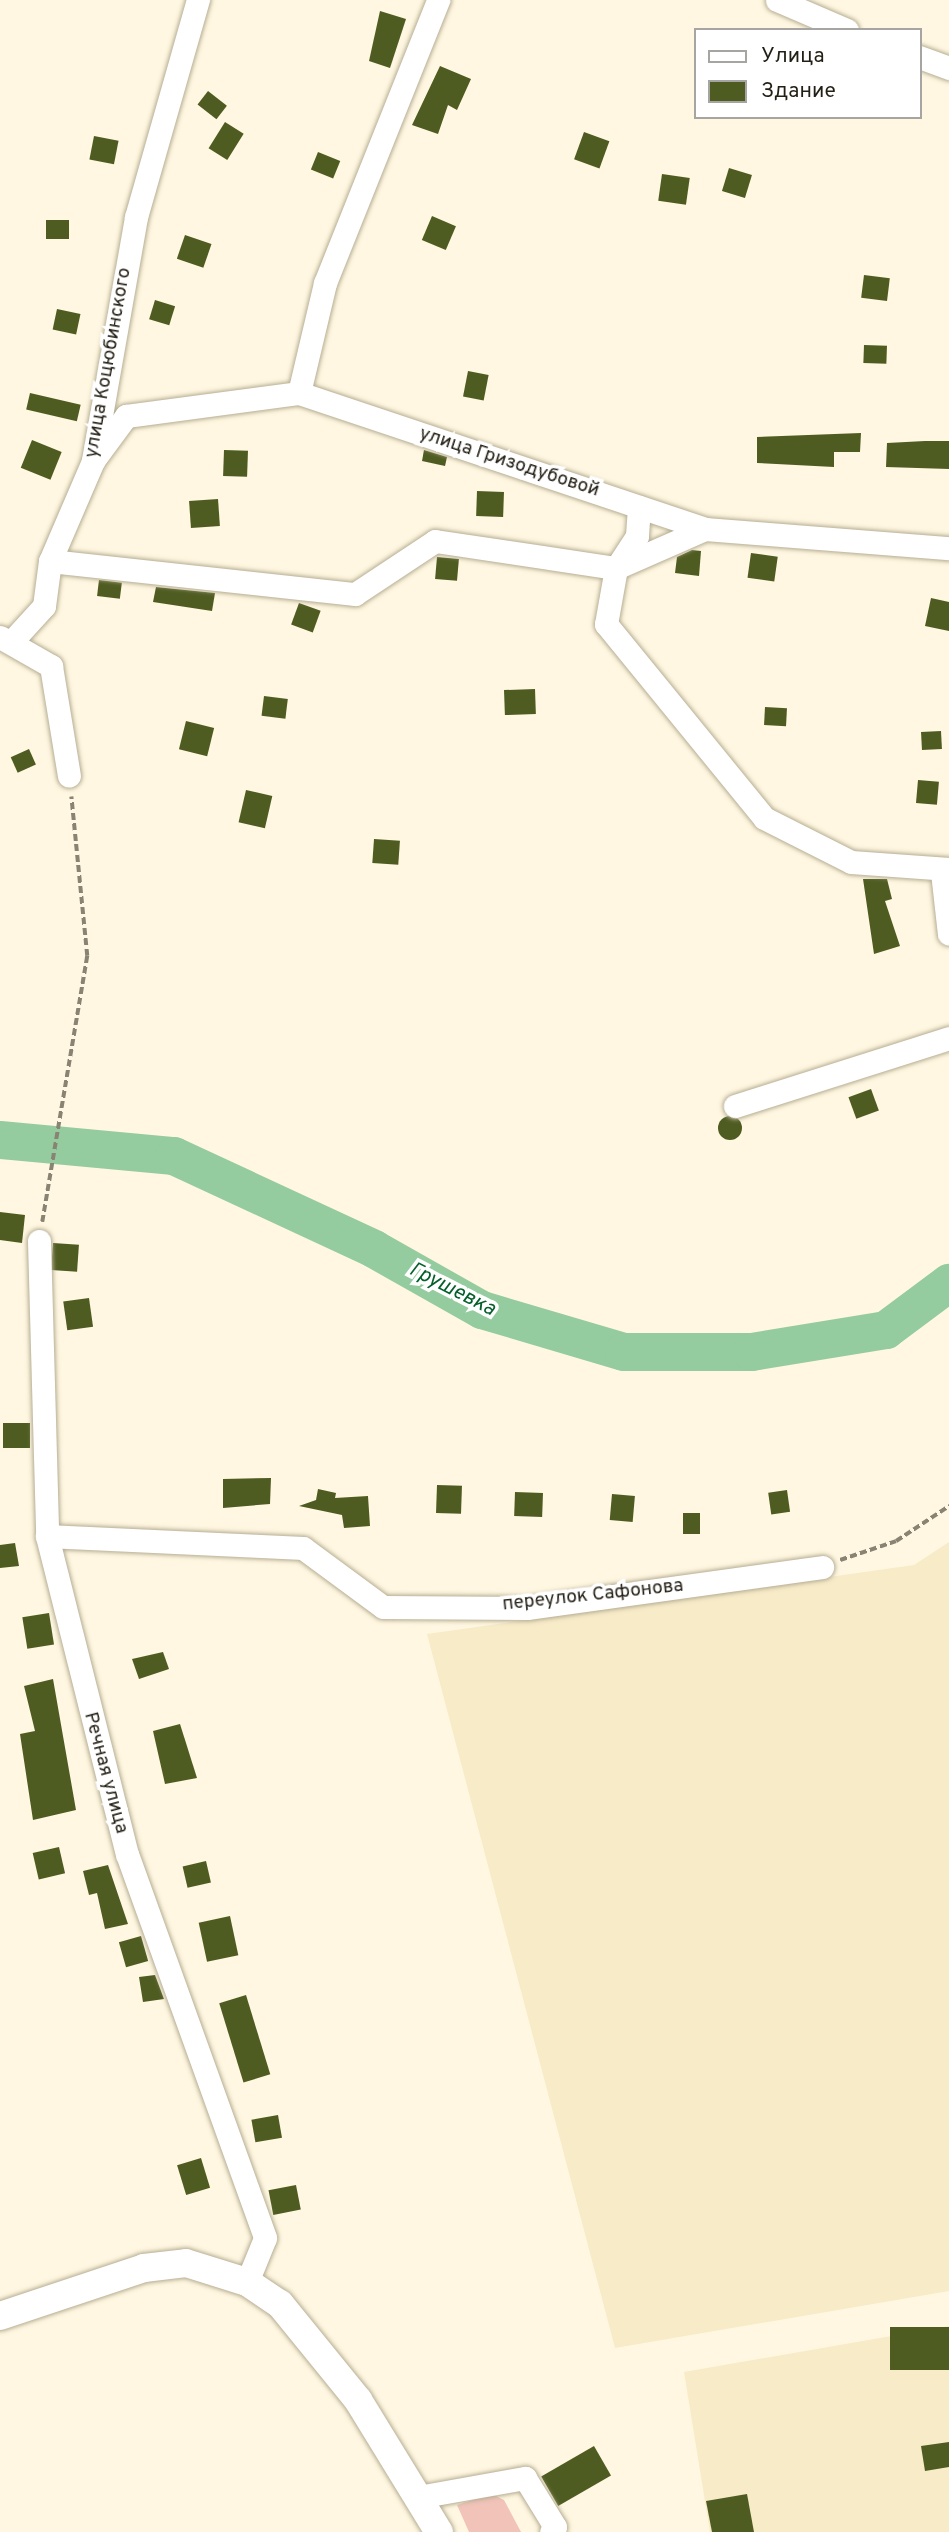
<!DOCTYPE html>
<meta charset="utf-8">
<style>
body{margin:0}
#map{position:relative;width:949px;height:2532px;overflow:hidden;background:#fff7e1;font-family:Overpass,sans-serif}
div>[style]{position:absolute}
.built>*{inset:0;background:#f7ebc8}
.green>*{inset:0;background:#f1c3b9}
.river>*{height:38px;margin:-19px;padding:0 19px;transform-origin:19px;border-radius:19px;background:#94cb9f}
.building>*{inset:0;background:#4e5c21;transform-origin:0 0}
.round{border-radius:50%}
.path>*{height:3.5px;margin-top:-1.75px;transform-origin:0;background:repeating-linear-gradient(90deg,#898373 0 7px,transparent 0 10.5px)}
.roads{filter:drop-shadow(0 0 2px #b6ad93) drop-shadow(0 0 2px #b6ad93)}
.minor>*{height:23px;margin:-11.5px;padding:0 11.5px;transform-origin:11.5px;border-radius:11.5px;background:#fff}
.major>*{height:28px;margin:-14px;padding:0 14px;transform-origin:14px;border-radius:14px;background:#fff}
span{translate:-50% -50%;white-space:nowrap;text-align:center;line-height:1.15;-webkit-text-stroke:7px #fff;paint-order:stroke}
.street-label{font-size:19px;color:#231f15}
.water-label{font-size:21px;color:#05602b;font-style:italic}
.legend{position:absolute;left:694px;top:28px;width:228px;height:91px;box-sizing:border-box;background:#fff;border:2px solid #a7a5a1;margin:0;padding:9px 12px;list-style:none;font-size:21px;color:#231f15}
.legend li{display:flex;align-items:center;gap:14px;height:35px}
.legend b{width:35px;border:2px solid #a7a5a1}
</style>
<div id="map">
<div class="built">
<div style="clip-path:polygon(949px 1542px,949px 2291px,615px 2348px,427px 1634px,914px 1565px)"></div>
<div style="clip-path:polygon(949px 2326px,949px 2532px,710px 2532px,684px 2372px)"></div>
</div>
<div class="green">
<div style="clip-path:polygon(492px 2494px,504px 2500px,521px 2532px,469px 2532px,457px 2505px)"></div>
</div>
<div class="river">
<div style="left:0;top:1140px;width:175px;rotate:5.3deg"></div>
<div style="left:174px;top:1156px;width:221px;rotate:24.9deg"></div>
<div style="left:374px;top:1249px;width:124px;rotate:29.5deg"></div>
<div style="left:482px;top:1310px;width:148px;rotate:16.5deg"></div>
<div style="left:624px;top:1352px;width:128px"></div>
<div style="left:752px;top:1352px;width:136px;rotate:-9.3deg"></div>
<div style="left:886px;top:1330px;width:79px;rotate:-36.7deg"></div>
</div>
<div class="building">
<div style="clip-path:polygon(380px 11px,406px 19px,390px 68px,369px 61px)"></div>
<div style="clip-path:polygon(440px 66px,471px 79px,457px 110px,448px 105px,438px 134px,412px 125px)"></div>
<div style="left:208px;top:91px;width:24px;height:17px;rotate:38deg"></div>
<div style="left:225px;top:122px;width:22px;height:31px;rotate:32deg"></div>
<div style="left:584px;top:132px;width:27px;height:29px;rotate:20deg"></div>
<div style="left:94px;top:136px;width:25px;height:24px;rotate:11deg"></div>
<div style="left:318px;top:152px;width:24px;height:19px;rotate:22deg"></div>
<div style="left:729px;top:168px;width:24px;height:24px;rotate:17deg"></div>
<div style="left:662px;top:174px;width:28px;height:27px;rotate:8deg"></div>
<div style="left:432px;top:216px;width:26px;height:26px;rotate:23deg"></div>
<div style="left:46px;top:220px;width:23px;height:19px"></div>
<div style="left:185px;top:235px;width:28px;height:25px;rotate:19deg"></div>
<div style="left:864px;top:275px;width:26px;height:23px;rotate:7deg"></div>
<div style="left:155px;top:300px;width:21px;height:20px;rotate:17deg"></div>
<div style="left:57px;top:309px;width:24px;height:21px;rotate:12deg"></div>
<div style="left:864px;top:345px;width:23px;height:18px;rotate:2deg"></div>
<div style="left:468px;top:371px;width:21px;height:26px;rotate:11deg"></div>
<div style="left:30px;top:393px;width:52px;height:17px;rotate:13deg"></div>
<div style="clip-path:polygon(861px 433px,860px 452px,834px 452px,834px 467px,757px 463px,757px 437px)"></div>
<div style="left:32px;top:440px;width:32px;height:30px;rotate:22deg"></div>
<div style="clip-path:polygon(925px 441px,949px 441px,949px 469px,886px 467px,887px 443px)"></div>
<div style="left:224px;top:450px;width:24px;height:26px;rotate:2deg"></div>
<div style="clip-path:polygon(424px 450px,447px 457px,445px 466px,422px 461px)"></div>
<div style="left:477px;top:491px;width:27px;height:25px;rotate:2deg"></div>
<div style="left:218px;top:499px;width:27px;height:29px;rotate:86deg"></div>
<div style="clip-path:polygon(692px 550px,701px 551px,699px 576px,675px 573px,677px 557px)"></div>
<div style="left:751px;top:553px;width:27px;height:25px;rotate:8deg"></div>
<div style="left:437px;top:557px;width:22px;height:22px;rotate:5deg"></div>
<div style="left:99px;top:580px;width:23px;height:16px;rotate:7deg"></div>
<div style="clip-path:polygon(156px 587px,215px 593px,212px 611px,153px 602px)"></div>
<div style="clip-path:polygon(931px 598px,949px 602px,949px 631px,925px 626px)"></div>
<div style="left:299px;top:603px;width:23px;height:23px;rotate:20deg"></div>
<div style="left:535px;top:689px;width:25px;height:31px;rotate:88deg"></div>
<div style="left:264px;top:696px;width:24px;height:20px;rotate:7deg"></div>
<div style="left:765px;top:707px;width:22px;height:18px;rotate:3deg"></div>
<div style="left:186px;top:721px;width:29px;height:29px;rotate:14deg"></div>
<div style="left:941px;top:731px;width:18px;height:20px;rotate:87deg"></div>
<div style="left:29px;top:749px;width:17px;height:20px;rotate:66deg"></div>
<div style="left:918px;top:780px;width:21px;height:23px;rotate:5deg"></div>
<div style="left:246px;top:790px;width:27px;height:33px;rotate:13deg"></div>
<div style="left:374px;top:839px;width:26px;height:24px;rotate:4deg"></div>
<div style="clip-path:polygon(863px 879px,887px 879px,892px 899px,885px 901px,900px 946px,874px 954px)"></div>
<div style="left:871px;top:1089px;width:23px;height:24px;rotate:70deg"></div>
<div class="round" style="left:718px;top:1116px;width:24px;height:24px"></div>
<div style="clip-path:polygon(0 1212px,25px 1215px,22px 1243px,0 1240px)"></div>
<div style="left:53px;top:1243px;width:26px;height:27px;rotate:4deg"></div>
<div style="left:89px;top:1298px;width:29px;height:26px;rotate:82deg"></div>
<div style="left:3px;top:1423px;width:27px;height:25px"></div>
<div style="clip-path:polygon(271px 1478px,270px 1504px,223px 1508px,223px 1479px)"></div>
<div style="left:437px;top:1485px;width:25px;height:28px;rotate:2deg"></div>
<div style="clip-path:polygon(318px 1489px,336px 1493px,335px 1498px,368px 1496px,370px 1526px,344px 1528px,342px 1515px,299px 1506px,316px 1500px)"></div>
<div style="left:787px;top:1490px;width:22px;height:19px;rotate:82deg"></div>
<div style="left:515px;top:1492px;width:28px;height:24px;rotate:2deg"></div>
<div style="left:612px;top:1494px;width:23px;height:26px;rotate:5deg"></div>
<div style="left:683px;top:1513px;width:17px;height:21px"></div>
<div style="clip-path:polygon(15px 1543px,19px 1566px,0 1568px,0 1545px)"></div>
<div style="left:49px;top:1613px;width:32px;height:27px;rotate:81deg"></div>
<div style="clip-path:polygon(163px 1652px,169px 1669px,139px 1679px,132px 1659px)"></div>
<div style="clip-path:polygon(53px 1679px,76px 1810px,33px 1820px,20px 1734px,35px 1731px,24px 1686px)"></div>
<div style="clip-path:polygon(180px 1724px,197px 1778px,165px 1784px,153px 1731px)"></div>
<div style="left:59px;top:1847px;width:27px;height:27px;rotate:77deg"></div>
<div style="left:206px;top:1861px;width:22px;height:24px;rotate:77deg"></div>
<div style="clip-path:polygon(108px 1865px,128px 1924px,105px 1929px,97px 1893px,89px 1895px,83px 1871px)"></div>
<div style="left:230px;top:1916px;width:40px;height:32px;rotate:78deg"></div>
<div style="left:141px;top:1936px;width:26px;height:23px;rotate:74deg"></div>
<div style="clip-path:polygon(155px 1975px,164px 1999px,143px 2002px,139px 1977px)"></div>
<div style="left:246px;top:1995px;width:83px;height:28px;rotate:73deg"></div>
<div style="left:278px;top:2115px;width:23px;height:27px;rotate:80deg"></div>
<div style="left:201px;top:2158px;width:31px;height:25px;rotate:73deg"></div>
<div style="left:296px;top:2185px;width:25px;height:28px;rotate:79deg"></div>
<div style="left:949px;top:2327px;width:43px;height:59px;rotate:90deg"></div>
<div style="clip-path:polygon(949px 2442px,949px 2467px,925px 2471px,921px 2446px)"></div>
<div style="left:594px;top:2446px;width:34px;height:61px;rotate:60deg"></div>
<div style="clip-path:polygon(747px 2494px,754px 2532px,712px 2532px,706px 2501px)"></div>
</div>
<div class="path">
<div style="left:42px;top:1222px;width:270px;rotate:-80.4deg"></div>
<div style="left:87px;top:956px;width:160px;rotate:-95.7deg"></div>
<div style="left:840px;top:1560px;width:59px;rotate:-18.7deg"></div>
<div style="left:896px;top:1541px;width:64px;rotate:-33.4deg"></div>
</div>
<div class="roads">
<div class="minor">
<div style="left:777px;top:0;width:76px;rotate:23.2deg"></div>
<div style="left:919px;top:57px;width:32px;rotate:20deg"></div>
<div style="left:299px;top:393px;width:113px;rotate:-76.7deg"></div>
<div style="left:325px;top:283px;width:305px;rotate:-68.2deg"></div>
<div style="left:93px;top:461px;width:56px;rotate:-53.7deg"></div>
<div style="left:126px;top:416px;width:175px;rotate:-7.6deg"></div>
<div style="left:299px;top:393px;width:428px;rotate:18.5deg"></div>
<div style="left:705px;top:529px;width:245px;rotate:4.5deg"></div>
<div style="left:639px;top:507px;width:29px;rotate:94deg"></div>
<div style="left:637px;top:536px;width:38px;rotate:123deg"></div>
<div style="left:616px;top:568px;width:57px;rotate:100.1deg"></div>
<div style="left:606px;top:624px;width:250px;rotate:50.8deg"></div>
<div style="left:764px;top:818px;width:97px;rotate:26.8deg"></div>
<div style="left:851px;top:862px;width:98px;rotate:4.1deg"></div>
<div style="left:50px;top:561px;width:307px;rotate:6.2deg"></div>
<div style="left:355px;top:594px;width:96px;rotate:-33.5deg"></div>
<div style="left:435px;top:541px;width:183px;rotate:8.5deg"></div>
<div style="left:616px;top:568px;width:97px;rotate:-23.7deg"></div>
<div style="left:0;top:637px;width:59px;rotate:29.6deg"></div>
<div style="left:51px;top:666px;width:111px;rotate:80.7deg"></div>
<div style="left:13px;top:640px;width:46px;rotate:-47.6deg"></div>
<div style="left:44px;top:606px;width:45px;rotate:-82.4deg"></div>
<div style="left:50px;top:561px;width:109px;rotate:-66.7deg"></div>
<div style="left:93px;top:461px;width:248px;rotate:-80deg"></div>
<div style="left:136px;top:217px;width:226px;rotate:-74.1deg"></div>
<div style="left:942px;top:872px;width:62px;rotate:83.6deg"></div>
<div style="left:735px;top:1106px;width:225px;rotate:-17.6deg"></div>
<div style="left:39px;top:1241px;width:295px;rotate:88.4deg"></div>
<div style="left:47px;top:1536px;width:328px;rotate:75.9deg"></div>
<div style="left:127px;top:1854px;width:408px;rotate:70.2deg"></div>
<div style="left:265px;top:2238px;width:48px;rotate:112.2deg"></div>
<div style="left:47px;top:1536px;width:256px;rotate:2.7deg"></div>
<div style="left:303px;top:1548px;width:99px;rotate:36.4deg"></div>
<div style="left:383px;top:1607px;width:144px;rotate:0.4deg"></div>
<div style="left:527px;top:1608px;width:298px;rotate:-7.9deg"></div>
<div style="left:418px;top:2497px;width:109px;rotate:-10.1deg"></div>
<div style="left:525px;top:2478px;width:57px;rotate:58.5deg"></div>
<div style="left:555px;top:2527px;width:6px;rotate:129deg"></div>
</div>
<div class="major">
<div style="left:0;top:2316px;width:152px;rotate:-18.4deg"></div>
<div style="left:144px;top:2268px;width:42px;rotate:-6.8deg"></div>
<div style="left:186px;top:2263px;width:64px;rotate:17.3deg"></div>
<div style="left:247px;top:2282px;width:40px;rotate:34deg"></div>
<div style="left:280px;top:2304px;width:124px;rotate:50.9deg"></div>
<div style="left:358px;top:2400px;width:155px;rotate:58.5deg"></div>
</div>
</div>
<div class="street-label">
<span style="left:109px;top:363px;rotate:-80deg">улица Коцюбинского</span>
<span style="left:509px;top:463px;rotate:18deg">улица Гризодубовой</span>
<span style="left:593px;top:1596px;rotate:-6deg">переулок Сафонова</span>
<span style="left:105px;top:1773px;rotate:75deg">Речная улица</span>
</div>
<div class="water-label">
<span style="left:452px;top:1290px;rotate:27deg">Грушевка</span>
</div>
<ul class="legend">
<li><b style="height:9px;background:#fff"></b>Улица</li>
<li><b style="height:19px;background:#4e5c21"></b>Здание</li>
</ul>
</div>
